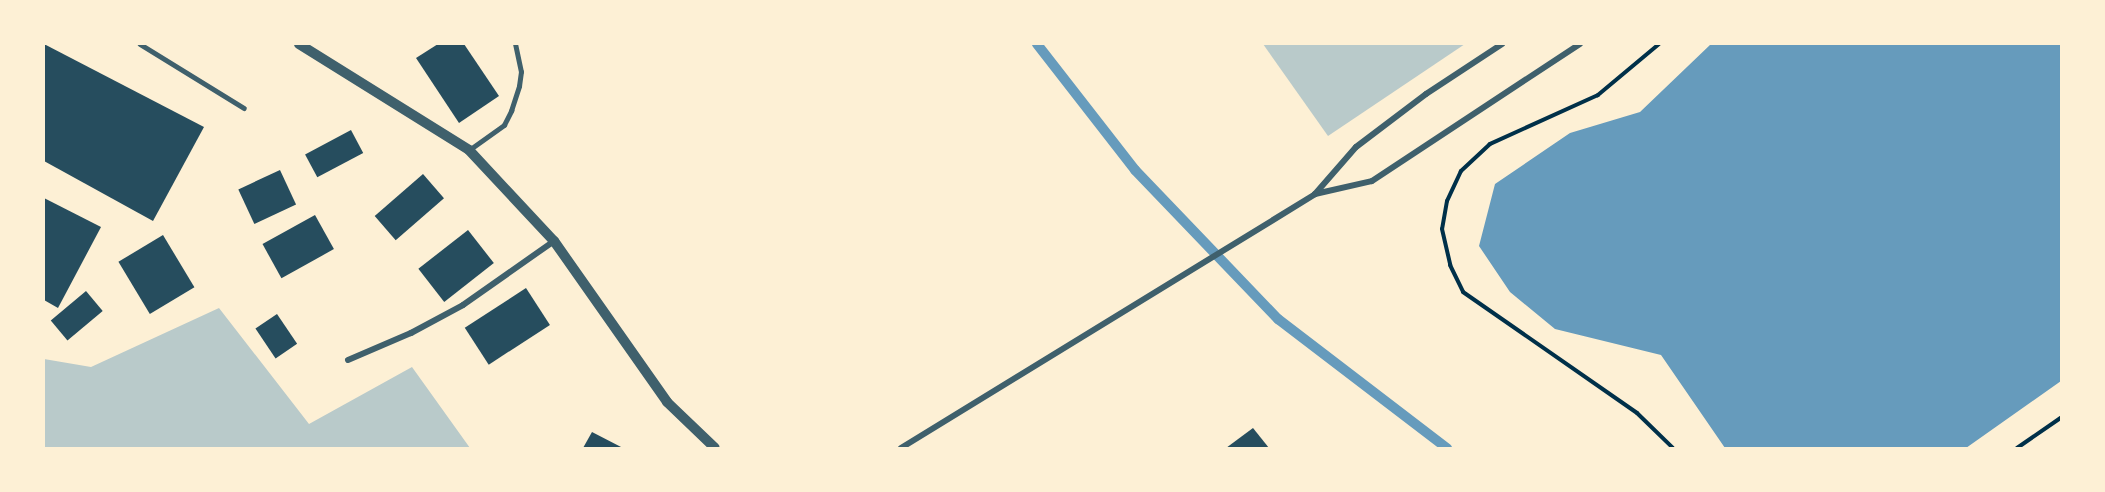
<!DOCTYPE html>
<style>
body{margin:0}
#map{position:relative;width:2105px;height:492px;overflow:hidden;background:#fdf0d5;font-family:Cabin,sans-serif}
div>[style]{position:absolute}
.green>*{inset:0;background:#b9caca}
.water>*{inset:0;background:#669bbc}
.stream>*{height:10px;margin:-5px;padding:0 5px;transform-origin:5px;border-radius:5px;background:#669bbc}
.building>*{inset:0;background:#264d5e;transform-origin:0 0}
.path>*{height:4px;margin:-2px;padding:0 2px;transform-origin:2px;border-radius:2px;background:#003049}
.service>*{height:4.5px;margin:-2.25px;padding:0 2.25px;transform-origin:2.25px;border-radius:2.25px;background:#3f606c}
.minor>*{height:6px;margin:-3px;padding:0 3px;transform-origin:3px;border-radius:3px;background:#3f606c}
.tertiary>*{height:10px;margin:-5px;padding:0 5px;transform-origin:5px;border-radius:5px;background:#3f606c}
span{translate:-50% -50%;white-space:nowrap;text-align:center;line-height:1.15;-webkit-text-stroke:6px #fdf0d5;paint-order:stroke}
.frame{position:absolute;inset:0;border:45px solid #fdf0d5;pointer-events:none}
</style>
<div id="map">
<div class="green">
<div style="clip-path:polygon(1263px 44px,1465px 44px,1328px 136px)"></div>
<div style="clip-path:polygon(219px 308px,309px 424px,412px 367px,470px 448px,44px 448px,44px 359px,91px 367px)"></div>
</div>
<div class="water">
<div style="clip-path:polygon(1711px 44px,2061px 44px,2061px 381px,1966px 448px,1725px 448px,1661px 355px,1555px 329px,1510px 292px,1479px 246px,1495px 184px,1570px 133px,1640px 112px)"></div>
</div>
<div class="stream">
<div style="left:1037px;top:44px;width:160px;rotate:52.1deg"></div>
<div style="left:1135px;top:170px;width:207px;rotate:46.2deg"></div>
<div style="left:1278px;top:319px;width:213px;rotate:37.4deg"></div>
</div>
<div class="building">
<div style="clip-path:polygon(44px 44px,204px 127px,153px 221px,44px 161px)"></div>
<div style="clip-path:polygon(438px 44px,464px 44px,499px 96px,459px 123px,416px 58px)"></div>
<div style="left:351px;top:130px;width:26px;height:52px;rotate:62deg"></div>
<div style="left:280px;top:170px;width:38px;height:46px;rotate:65deg"></div>
<div style="left:423px;top:174px;width:32px;height:64px;rotate:49deg"></div>
<div style="clip-path:polygon(44px 198px,101px 227px,58px 308px,44px 300px)"></div>
<div style="left:315px;top:215px;width:39px;height:60px;rotate:61deg"></div>
<div style="left:468px;top:230px;width:42px;height:63px;rotate:52deg"></div>
<div style="left:163px;top:235px;width:61px;height:52px;rotate:59deg"></div>
<div style="left:526px;top:288px;width:44px;height:73px;rotate:57deg"></div>
<div style="left:86px;top:291px;width:26px;height:46px;rotate:50deg"></div>
<div style="left:277px;top:314px;width:36px;height:26px;rotate:56deg"></div>
<div style="clip-path:polygon(1253px 428px,1269px 448px,1226px 448px)"></div>
<div style="clip-path:polygon(592px 432px,623px 448px,583px 448px)"></div>
</div>
<div class="path">
<div style="left:1659px;top:44px;width:80px;rotate:140.1deg"></div>
<div style="left:1598px;top:95px;width:119px;rotate:155.6deg"></div>
<div style="left:1490px;top:144px;width:40px;rotate:137deg"></div>
<div style="left:1461px;top:171px;width:33px;rotate:115deg"></div>
<div style="left:1447px;top:201px;width:28px;rotate:100deg"></div>
<div style="left:1442px;top:229px;width:37px;rotate:77deg"></div>
<div style="left:1450px;top:265px;width:30px;rotate:64deg"></div>
<div style="left:1463px;top:292px;width:212px;rotate:34.8deg"></div>
<div style="left:1637px;top:413px;width:50px;rotate:44.2deg"></div>
<div style="left:2017px;top:448px;width:55px;rotate:-34.6deg"></div>
</div>
<div class="service">
<div style="left:140px;top:44px;width:122px;rotate:31.6deg"></div>
<div style="left:469px;top:150px;width:43px;rotate:-35.5deg"></div>
<div style="left:504px;top:125px;width:16px;rotate:-63deg"></div>
<div style="left:511px;top:111px;width:26px;rotate:-72deg"></div>
<div style="left:519px;top:86px;width:14px;rotate:-82deg"></div>
<div style="left:521px;top:72px;width:29px;rotate:-102deg"></div>
</div>
<div class="minor">
<div style="left:1315px;top:194px;width:58px;rotate:-12.8deg"></div>
<div style="left:1372px;top:181px;width:249px;rotate:-33.4deg"></div>
<div style="left:348px;top:360px;width:69px;rotate:-23.2deg"></div>
<div style="left:411px;top:333px;width:59px;rotate:-28.3deg"></div>
<div style="left:463px;top:305px;width:111px;rotate:-35.1deg"></div>
<div style="left:901px;top:448px;width:486px;rotate:-31.5deg"></div>
<div style="left:1315px;top:194px;width:62px;rotate:-48.9deg"></div>
<div style="left:1356px;top:147px;width:88px;rotate:-37.1deg"></div>
<div style="left:1426px;top:94px;width:91px;rotate:-33.3deg"></div>
</div>
<div class="tertiary">
<div style="left:299px;top:44px;width:200px;rotate:31.9deg"></div>
<div style="left:469px;top:150px;width:125px;rotate:47deg"></div>
<div style="left:554px;top:241px;width:197px;rotate:54.9deg"></div>
<div style="left:667px;top:402px;width:66px;rotate:43.8deg"></div>
</div>
<div class="frame"></div>
</div>
